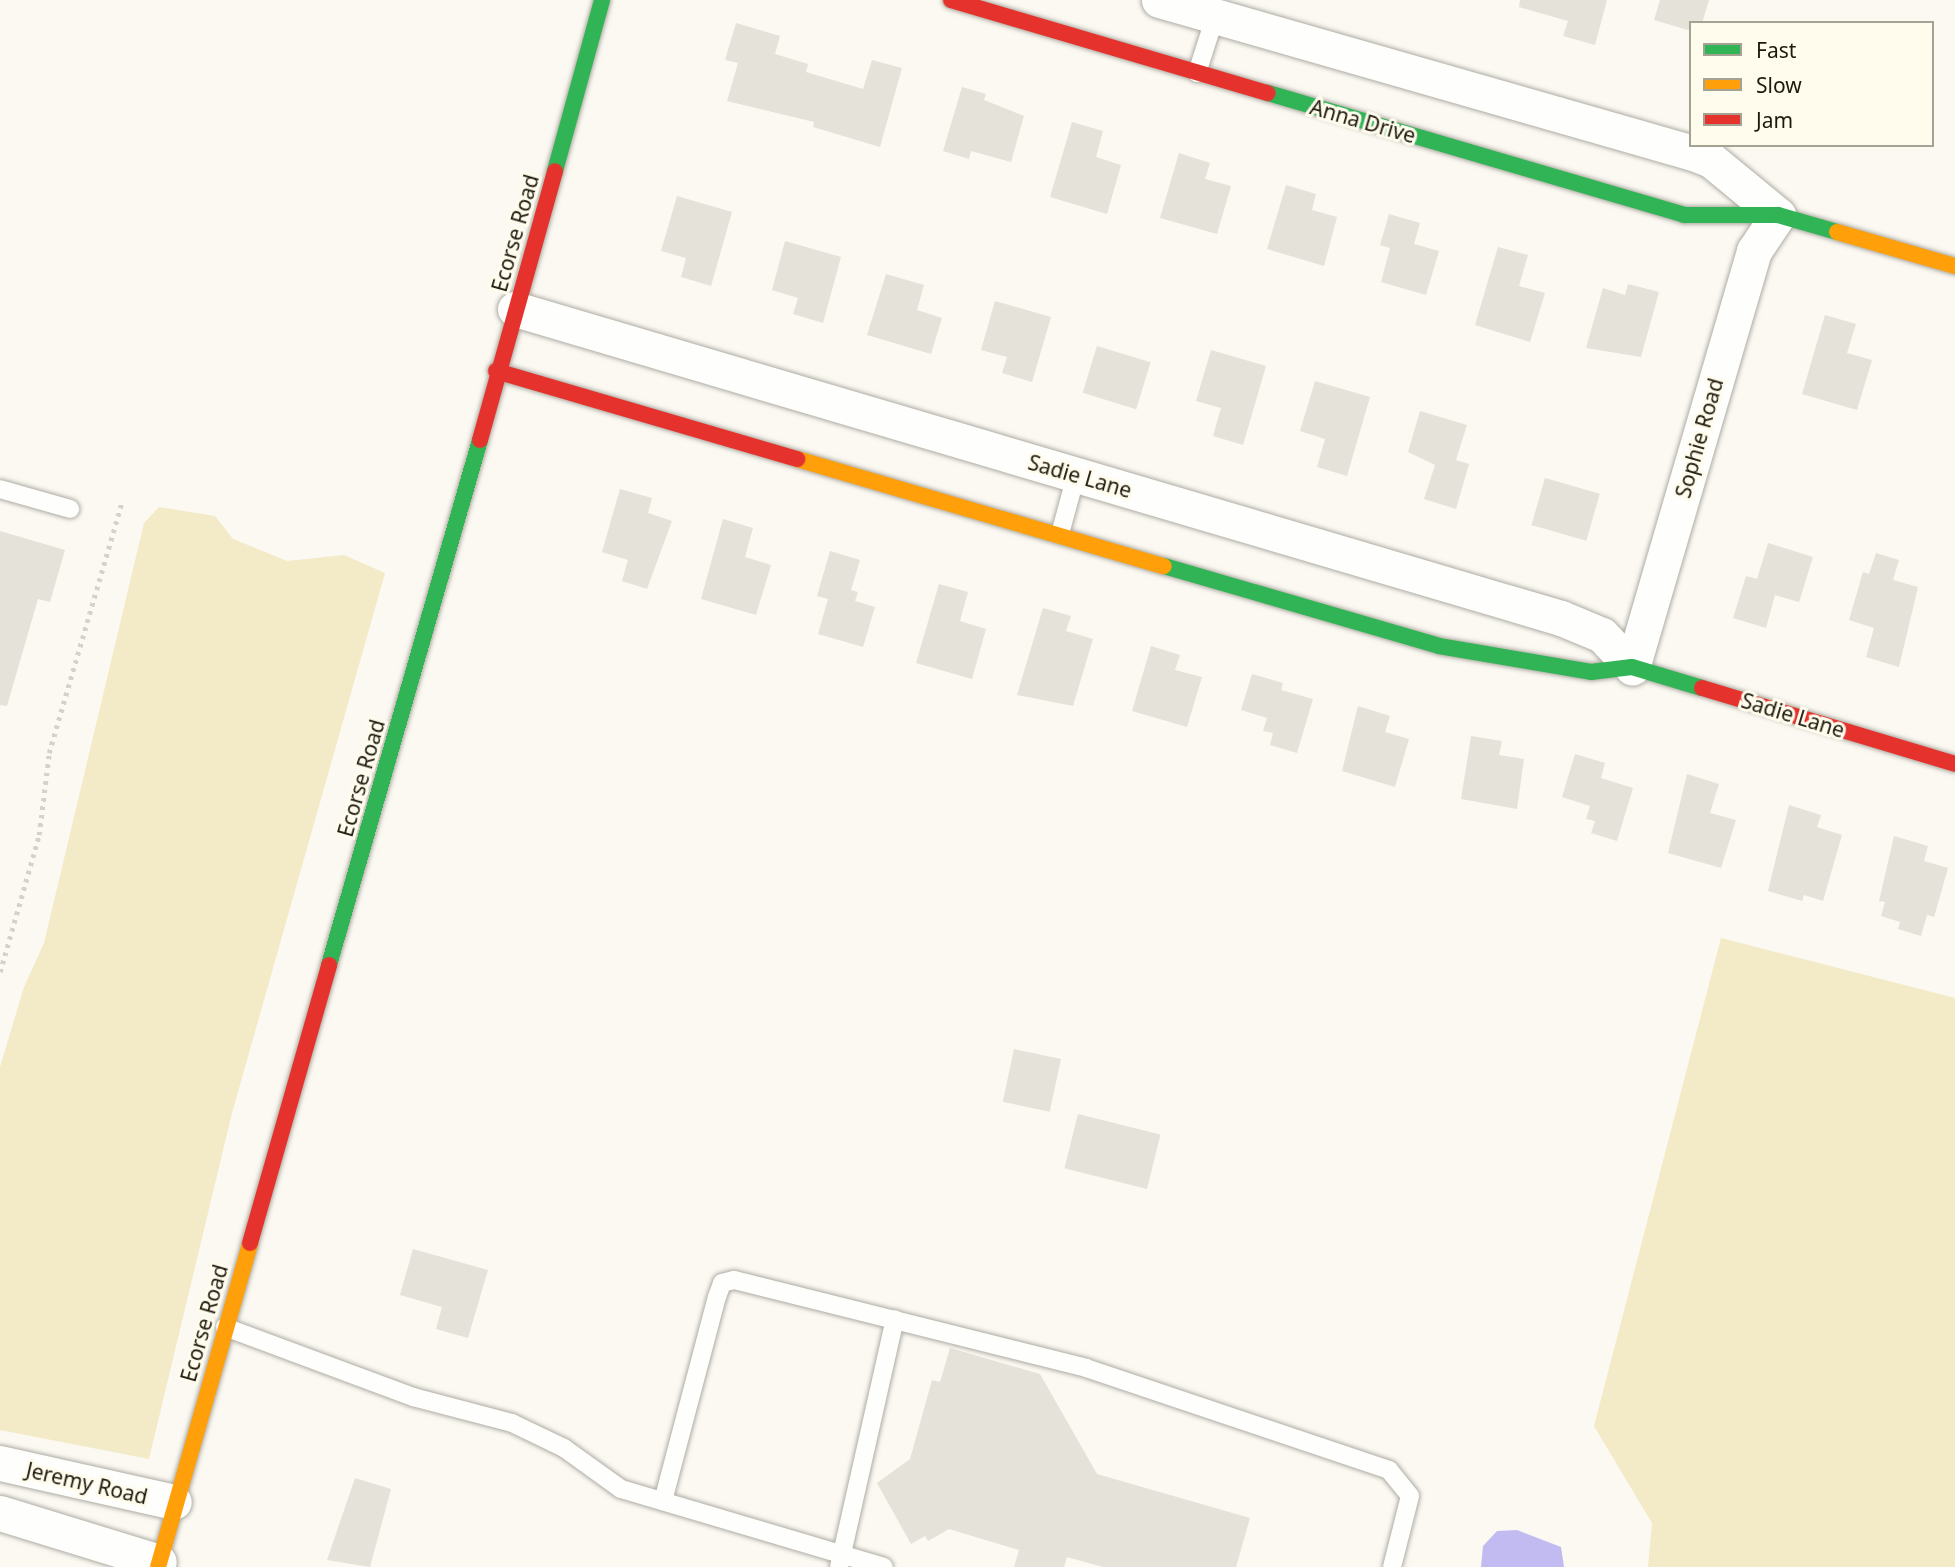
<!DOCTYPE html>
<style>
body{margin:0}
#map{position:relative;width:1955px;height:1567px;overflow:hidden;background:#fbf9f2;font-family:"Noto Sans",sans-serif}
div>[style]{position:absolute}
.green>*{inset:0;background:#f3eac8}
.water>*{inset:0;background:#c1bbf2}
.building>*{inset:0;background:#e4e2d9;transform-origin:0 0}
.path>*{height:4.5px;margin-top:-2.25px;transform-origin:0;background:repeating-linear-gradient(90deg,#d3d2cf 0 3.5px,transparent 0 8.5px)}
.roads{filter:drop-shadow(0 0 2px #aeaca3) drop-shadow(0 0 2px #aeaca3)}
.lane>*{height:18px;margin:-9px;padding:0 9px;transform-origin:9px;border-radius:9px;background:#fefefd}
.street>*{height:35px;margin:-17.5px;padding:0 17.5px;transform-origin:17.5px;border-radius:17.5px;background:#fefefd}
.fast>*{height:16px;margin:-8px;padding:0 8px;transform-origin:8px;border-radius:8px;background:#30b455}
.slow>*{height:16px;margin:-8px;padding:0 8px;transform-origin:8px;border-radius:8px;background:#ff9f0a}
.jam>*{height:16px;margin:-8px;padding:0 8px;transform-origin:8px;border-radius:8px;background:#e5322d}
span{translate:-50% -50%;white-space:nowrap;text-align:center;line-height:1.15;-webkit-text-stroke:6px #fffcee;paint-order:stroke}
.street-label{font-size:21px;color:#1d1a0d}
.legend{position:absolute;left:1689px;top:21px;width:245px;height:126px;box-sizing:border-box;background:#fffcee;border:2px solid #a5a294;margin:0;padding:9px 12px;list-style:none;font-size:21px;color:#1d1a0d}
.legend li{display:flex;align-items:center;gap:14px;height:35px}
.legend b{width:35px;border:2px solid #a5a294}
</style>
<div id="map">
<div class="green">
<div style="clip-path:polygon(159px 507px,215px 516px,233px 539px,287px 561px,344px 555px,385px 573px,232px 1113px,149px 1459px,0 1430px,0 1067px,24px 987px,44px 943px,144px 523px)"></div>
<div style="clip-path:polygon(1721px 938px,1955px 998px,1955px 1567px,1648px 1567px,1652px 1523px,1594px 1426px)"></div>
</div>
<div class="water">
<div style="clip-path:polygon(1517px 1530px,1561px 1547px,1564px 1567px,1481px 1567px,1483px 1546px,1497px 1531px)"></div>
</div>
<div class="building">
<div style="clip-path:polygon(1520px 0,1607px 0,1595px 45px,1563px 36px,1568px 21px,1519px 7px)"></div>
<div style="clip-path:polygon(1660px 0,1709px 0,1702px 23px,1691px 23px,1691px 31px,1654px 20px)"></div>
<div style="clip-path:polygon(736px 23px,780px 36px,775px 54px,808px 64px,806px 72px,863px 89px,872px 60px,902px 68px,880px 147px,813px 127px,814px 122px,727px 101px,738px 63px,725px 60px)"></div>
<div style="clip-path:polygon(962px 87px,986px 94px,984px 100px,1024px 116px,1011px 162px,971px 151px,969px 159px,943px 151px)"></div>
<div style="clip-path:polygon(1072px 122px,1103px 131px,1096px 157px,1121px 165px,1107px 214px,1050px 197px)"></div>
<div style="clip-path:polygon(1179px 153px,1210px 163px,1205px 179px,1231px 186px,1217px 234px,1160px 218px)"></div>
<div style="clip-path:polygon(1286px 185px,1316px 194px,1312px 210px,1337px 217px,1324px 266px,1267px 249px)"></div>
<div style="clip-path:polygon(677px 196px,732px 212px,711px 286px,681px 277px,686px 258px,661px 251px)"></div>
<div style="clip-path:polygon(1389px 214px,1420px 223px,1414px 244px,1439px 251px,1426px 295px,1381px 282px,1390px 248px,1380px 245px)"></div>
<div style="clip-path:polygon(785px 241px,841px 257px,823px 323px,793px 314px,798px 298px,772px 290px)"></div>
<div style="clip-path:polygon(1498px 247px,1528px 255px,1519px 286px,1545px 293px,1530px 342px,1475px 325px)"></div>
<div style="clip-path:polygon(886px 274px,924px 285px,917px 310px,942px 318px,931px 354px,867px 335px)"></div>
<div style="clip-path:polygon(1628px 284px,1659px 292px,1641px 357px,1586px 348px,1603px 288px,1625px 295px)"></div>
<div style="clip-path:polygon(995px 301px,1051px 317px,1032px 382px,1002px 373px,1007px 357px,981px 350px)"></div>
<div style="clip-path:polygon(1825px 315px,1856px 324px,1847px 353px,1872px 360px,1857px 410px,1802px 394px)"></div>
<div style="left:1097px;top:346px;width:56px;height:49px;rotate:17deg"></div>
<div style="clip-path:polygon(1211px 350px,1266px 366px,1243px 445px,1213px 436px,1221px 408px,1196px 401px)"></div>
<div style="clip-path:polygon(1315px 381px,1370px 397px,1347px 476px,1317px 467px,1325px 439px,1300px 431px)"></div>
<div style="clip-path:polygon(1420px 411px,1467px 425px,1456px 460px,1469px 464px,1456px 509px,1424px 499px,1435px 465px,1408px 452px)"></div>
<div style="left:1545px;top:478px;width:57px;height:49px;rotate:16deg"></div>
<div style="clip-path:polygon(620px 489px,652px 498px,648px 513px,672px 521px,647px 589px,622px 581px,628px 560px,602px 552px)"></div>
<div style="clip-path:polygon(723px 519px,753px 528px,745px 557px,771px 565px,756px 615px,701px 599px)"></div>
<div style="clip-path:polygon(0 531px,65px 550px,50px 602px,38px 599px,7px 706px,0 705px)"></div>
<div style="clip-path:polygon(1768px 543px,1813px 557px,1799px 602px,1775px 595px,1766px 628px,1733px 618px,1746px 576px,1757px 579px)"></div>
<div style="clip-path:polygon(830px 551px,860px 560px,851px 590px,858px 592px,855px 601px,875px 607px,863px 647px,818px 634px,828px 599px,817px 596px)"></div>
<div style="clip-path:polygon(1876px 553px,1899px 560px,1893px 580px,1918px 587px,1899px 667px,1866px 657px,1874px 628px,1849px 620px,1863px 572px,1869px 574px)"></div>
<div style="clip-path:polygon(939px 584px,968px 592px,960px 621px,986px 629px,972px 679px,916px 663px)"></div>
<div style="clip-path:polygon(1043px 608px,1071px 616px,1066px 631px,1093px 639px,1073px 706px,1017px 695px)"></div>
<div style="clip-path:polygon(1151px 646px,1180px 655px,1175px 670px,1202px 677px,1187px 727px,1132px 711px)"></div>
<div style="clip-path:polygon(1252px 674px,1283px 683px,1281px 690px,1313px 699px,1297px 753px,1270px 745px,1273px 733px,1263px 731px,1267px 718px,1241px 710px)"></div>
<div style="clip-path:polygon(1358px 706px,1390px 716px,1385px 732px,1409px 739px,1395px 787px,1342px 771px)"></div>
<div style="clip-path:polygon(1471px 736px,1502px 741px,1499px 755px,1524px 759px,1517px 809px,1461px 799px)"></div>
<div style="clip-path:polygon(1575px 754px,1605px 763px,1601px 778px,1633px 788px,1617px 841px,1591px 833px,1595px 821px,1586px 819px,1590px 806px,1562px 797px)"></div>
<div style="clip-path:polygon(1687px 774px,1719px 784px,1710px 813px,1736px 820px,1721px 868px,1668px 853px)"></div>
<div style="clip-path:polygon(1789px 805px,1821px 815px,1817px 827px,1842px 835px,1823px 901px,1804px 895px,1802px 901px,1768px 891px)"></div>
<div style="clip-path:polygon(1894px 836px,1928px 846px,1924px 861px,1948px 868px,1934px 917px,1927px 915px,1921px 936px,1898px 929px,1900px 922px,1881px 916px,1885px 902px,1879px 901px)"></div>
<div style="left:1014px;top:1049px;width:48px;height:54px;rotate:12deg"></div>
<div style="left:1078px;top:1114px;width:85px;height:56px;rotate:14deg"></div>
<div style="clip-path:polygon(413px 1249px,488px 1270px,468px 1338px,436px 1329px,442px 1307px,400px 1295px)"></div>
<div style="clip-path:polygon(950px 1348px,1040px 1374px,1097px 1474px,1250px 1518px,1236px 1567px,1103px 1567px,1067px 1557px,1064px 1567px,1014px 1567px,1019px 1550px,949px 1529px,928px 1541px,925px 1536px,911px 1544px,877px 1483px,910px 1459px,932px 1380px,940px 1382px)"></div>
<div style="clip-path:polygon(355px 1478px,391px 1489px,370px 1567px,327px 1560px)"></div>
</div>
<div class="path">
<div style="left:0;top:972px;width:142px;rotate:-74.1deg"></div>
<div style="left:39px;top:835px;width:83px;rotate:-83deg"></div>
<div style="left:49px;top:753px;width:261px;rotate:-73.8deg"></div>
</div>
<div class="roads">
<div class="lane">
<div style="left:1197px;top:73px;width:59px;rotate:-72.2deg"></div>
<div style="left:0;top:489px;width:73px;rotate:15.9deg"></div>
<div style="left:1060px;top:534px;width:61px;rotate:-74.8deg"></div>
<div style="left:225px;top:1327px;width:201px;rotate:20.4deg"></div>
<div style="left:413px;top:1397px;width:102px;rotate:14.7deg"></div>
<div style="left:512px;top:1423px;width:58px;rotate:25.7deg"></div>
<div style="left:564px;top:1448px;width:70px;rotate:35.7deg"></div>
<div style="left:621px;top:1489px;width:274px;rotate:16.5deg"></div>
<div style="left:663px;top:1501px;width:211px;rotate:-75.2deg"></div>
<div style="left:717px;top:1297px;width:15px;rotate:-70deg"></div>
<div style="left:722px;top:1283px;width:12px;rotate:-14deg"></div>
<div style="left:734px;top:1280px;width:363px;rotate:14deg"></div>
<div style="left:1086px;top:1368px;width:320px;rotate:18.6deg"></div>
<div style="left:1389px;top:1470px;width:33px;rotate:51deg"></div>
<div style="left:1410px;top:1496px;width:73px;rotate:104.2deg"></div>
<div style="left:839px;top:1567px;width:254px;rotate:-77.3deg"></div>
</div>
<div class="street">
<div style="left:1159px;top:0;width:555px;rotate:15.99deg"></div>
<div style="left:1693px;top:153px;width:19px;rotate:21deg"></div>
<div style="left:1711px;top:160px;width:87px;rotate:39.4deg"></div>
<div style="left:1778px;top:215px;width:43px;rotate:123.7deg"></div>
<div style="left:1754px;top:251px;width:434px;rotate:106.3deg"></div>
<div style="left:515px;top:309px;width:1091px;rotate:16.46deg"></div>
<div style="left:1561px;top:618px;width:44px;rotate:22.5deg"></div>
<div style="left:1602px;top:635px;width:44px;rotate:46.8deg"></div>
<div style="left:0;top:1463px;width:178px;rotate:12.6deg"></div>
<div style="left:0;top:1513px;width:166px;rotate:17.1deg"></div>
</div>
<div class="fast">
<div style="left:1268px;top:93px;width:434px;rotate:16.3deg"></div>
<div style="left:1684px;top:215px;width:94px"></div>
<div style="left:1778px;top:215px;width:61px;rotate:16.1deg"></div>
<div style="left:555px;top:171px;width:177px;rotate:-74.6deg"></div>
<div style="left:1164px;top:566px;width:286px;rotate:16.2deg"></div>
<div style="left:1439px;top:646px;width:154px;rotate:9.7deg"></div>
<div style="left:1591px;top:672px;width:41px;rotate:-7deg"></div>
<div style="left:1632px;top:667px;width:73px;rotate:16.7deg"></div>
<div style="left:329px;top:965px;width:546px;rotate:-73.95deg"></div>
</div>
<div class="slow">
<div style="left:1837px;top:232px;width:123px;rotate:16.1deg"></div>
<div style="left:797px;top:459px;width:382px;rotate:16.3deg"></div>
<div style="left:158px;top:1567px;width:337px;rotate:-74.1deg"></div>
</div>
<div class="jam">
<div style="left:951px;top:0;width:330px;rotate:16.4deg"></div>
<div style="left:496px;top:371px;width:314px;rotate:16.3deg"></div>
<div style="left:480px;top:440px;width:279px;rotate:-74.4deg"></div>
<div style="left:1702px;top:688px;width:264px;rotate:16.7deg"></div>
<div style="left:250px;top:1243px;width:289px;rotate:-74.1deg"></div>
</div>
</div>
<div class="street-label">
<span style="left:1363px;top:121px;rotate:16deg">Anna Drive</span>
<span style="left:515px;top:233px;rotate:-74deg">Ecorse Road</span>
<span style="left:1699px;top:438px;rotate:-74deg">Sophie Road</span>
<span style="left:1080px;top:476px;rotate:16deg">Sadie Lane</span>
<span style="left:1793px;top:715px;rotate:17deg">Sadie Lane</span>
<span style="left:361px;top:778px;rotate:-74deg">Ecorse Road</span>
<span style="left:204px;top:1323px;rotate:-74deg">Ecorse Road</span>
<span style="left:87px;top:1483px;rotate:13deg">Jeremy Road</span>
</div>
<ul class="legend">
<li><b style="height:9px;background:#30b455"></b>Fast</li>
<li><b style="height:9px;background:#ff9f0a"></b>Slow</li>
<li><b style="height:9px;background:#e5322d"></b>Jam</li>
</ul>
</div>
